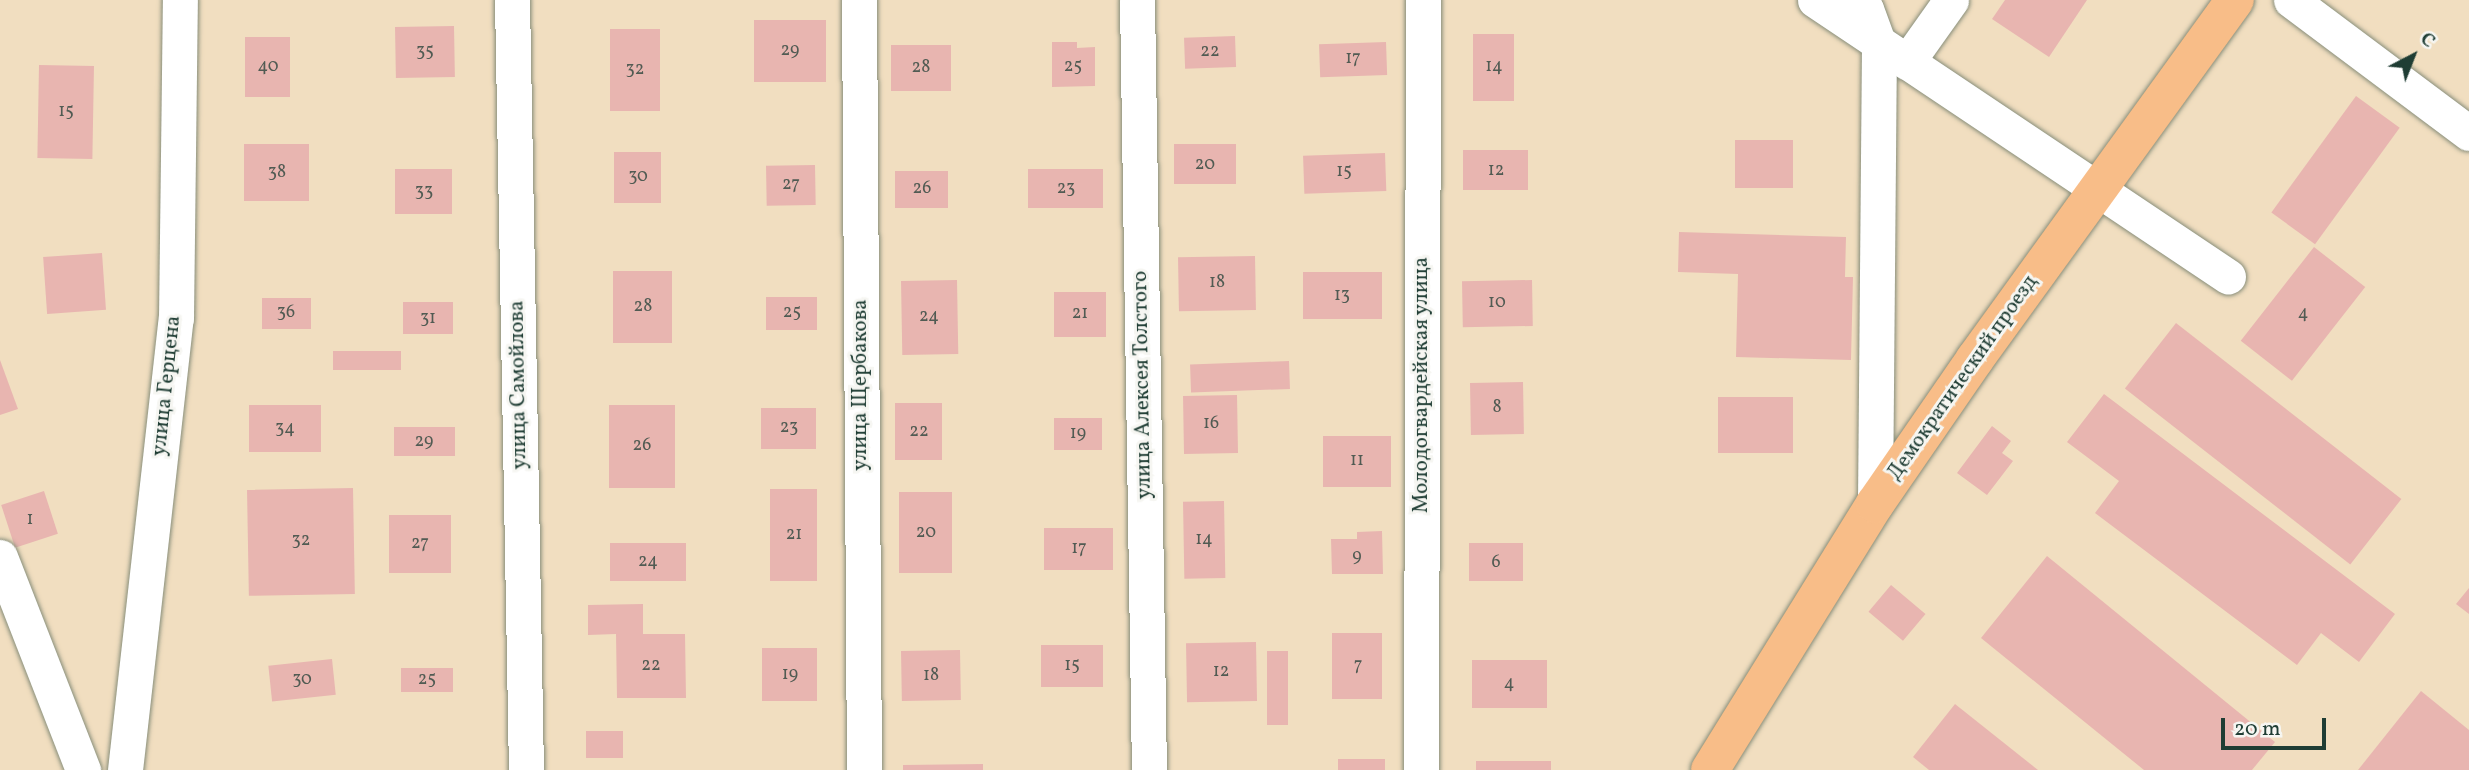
<!DOCTYPE html>
<meta charset="utf-8">
<style>
body{margin:0}
#map{position:relative;width:2469px;height:770px;overflow:hidden;background:#f1dec0;font-family:Vollkorn,serif}
div>[style]{position:absolute}
.building>*{inset:0;background:#e8b5b0;transform-origin:0 0}
.roads{filter:drop-shadow(0 0 2px #888e7a) drop-shadow(0 0 2px #888e7a)}
.minor>*{height:35px;margin:-17.5px;padding:0 17.5px;transform-origin:17.5px;border-radius:17.5px;background:#fff}
.major>*{height:38px;margin:-19px;padding:0 19px;transform-origin:19px;border-radius:19px;background:#f8bd88}
span{translate:-50% -50%;white-space:nowrap;text-align:center;line-height:1.15;-webkit-text-stroke:6px #f6f6f2;paint-order:stroke}
.number-label{font-size:18px;color:#515b53}
.number-label span{-webkit-text-stroke-width:0}
.street-label{font-size:21px;color:#1f3d34}
.north{position:absolute;left:2378px;top:21px;width:70px;height:70px;-webkit-text-stroke:5px #f6f6f2;paint-order:stroke;rotate:42deg;font-size:19px;font-weight:700;line-height:28px;text-align:center;color:#1f3d34}
.north::after{content:'';display:block;margin:auto;width:24px;height:32px;background:#1f3d34;clip-path:polygon(50% 0,100% 100%,50% 72%,0 100%)}
.scale{position:absolute;left:2221px;top:718px;width:105px;height:32px;box-sizing:border-box;border:4px solid #1f3d34;border-top:0;padding-left:9px;font-size:21px;line-height:24px;white-space:nowrap;color:#1f3d34;-webkit-text-stroke:5px #f6f6f2;paint-order:stroke}
</style>
<div id="map">
<div class="building">
<div style="clip-path:polygon(2005px 0,2087px 0,2049px 57px,1992px 19px)"></div>
<div style="left:826px;top:20px;width:62px;height:72px;rotate:90deg"></div>
<div style="left:454px;top:26px;width:51px;height:59px;rotate:89deg"></div>
<div style="left:660px;top:29px;width:82px;height:50px;rotate:90deg"></div>
<div style="left:1473px;top:34px;width:41px;height:67px"></div>
<div style="left:1235px;top:36px;width:31px;height:51px;rotate:88deg"></div>
<div style="left:245px;top:37px;width:45px;height:60px"></div>
<div style="clip-path:polygon(1052px 42px,1077px 42px,1077px 48px,1095px 47px,1095px 86px,1052px 87px)"></div>
<div style="left:1386px;top:42px;width:33px;height:67px;rotate:88deg"></div>
<div style="left:951px;top:45px;width:46px;height:60px;rotate:90deg"></div>
<div style="left:39px;top:65px;width:55px;height:93px;rotate:1deg"></div>
<div style="left:2356px;top:96px;width:54px;height:144px;rotate:36deg"></div>
<div style="left:1735px;top:140px;width:58px;height:48px"></div>
<div style="left:309px;top:144px;width:57px;height:65px;rotate:90deg"></div>
<div style="left:1236px;top:144px;width:40px;height:62px;rotate:90deg"></div>
<div style="left:1528px;top:150px;width:40px;height:65px;rotate:90deg"></div>
<div style="left:614px;top:152px;width:47px;height:51px"></div>
<div style="left:1385px;top:153px;width:38px;height:82px;rotate:88deg"></div>
<div style="left:815px;top:165px;width:40px;height:49px;rotate:89deg"></div>
<div style="left:395px;top:169px;width:57px;height:45px"></div>
<div style="left:1103px;top:169px;width:39px;height:75px;rotate:90deg"></div>
<div style="left:895px;top:171px;width:53px;height:37px"></div>
<div style="clip-path:polygon(1679px 232px,1846px 237px,1845px 277px,1853px 277px,1851px 360px,1736px 357px,1738px 274px,1678px 272px)"></div>
<div style="left:2314px;top:247px;width:65px;height:119px;rotate:38deg"></div>
<div style="left:102px;top:253px;width:57px;height:59px;rotate:86deg"></div>
<div style="left:1255px;top:256px;width:54px;height:77px;rotate:89deg"></div>
<div style="left:613px;top:271px;width:59px;height:72px"></div>
<div style="left:1382px;top:272px;width:47px;height:79px;rotate:90deg"></div>
<div style="left:957px;top:280px;width:74px;height:56px;rotate:89deg"></div>
<div style="left:1532px;top:280px;width:46px;height:70px;rotate:89deg"></div>
<div style="left:1054px;top:292px;width:52px;height:45px"></div>
<div style="left:766px;top:297px;width:51px;height:33px"></div>
<div style="left:262px;top:298px;width:49px;height:31px"></div>
<div style="left:453px;top:302px;width:32px;height:50px;rotate:90deg"></div>
<div style="left:2176px;top:323px;width:286px;height:83px;rotate:38deg"></div>
<div style="left:333px;top:351px;width:68px;height:19px"></div>
<div style="clip-path:polygon(0 360px,18px 409px,0 415px)"></div>
<div style="left:1289px;top:361px;width:28px;height:99px;rotate:88deg"></div>
<div style="left:1523px;top:382px;width:52px;height:53px;rotate:89deg"></div>
<div style="clip-path:polygon(2104px 394px,2395px 614px,2359px 662px,2321px 633px,2297px 665px,2095px 513px,2119px 481px,2067px 442px)"></div>
<div style="left:1237px;top:395px;width:58px;height:54px;rotate:89deg"></div>
<div style="left:1793px;top:397px;width:56px;height:75px;rotate:90deg"></div>
<div style="left:895px;top:403px;width:47px;height:57px"></div>
<div style="left:321px;top:405px;width:47px;height:72px;rotate:90deg"></div>
<div style="left:609px;top:405px;width:66px;height:83px"></div>
<div style="left:761px;top:408px;width:55px;height:41px"></div>
<div style="left:1054px;top:418px;width:48px;height:32px"></div>
<div style="clip-path:polygon(1992px 426px,2011px 441px,2002px 453px,2013px 461px,1987px 495px,1957px 473px)"></div>
<div style="left:455px;top:427px;width:29px;height:61px;rotate:90deg"></div>
<div style="left:1323px;top:436px;width:68px;height:51px"></div>
<div style="left:353px;top:488px;width:106px;height:106px;rotate:89deg"></div>
<div style="left:770px;top:489px;width:47px;height:92px"></div>
<div style="left:44px;top:491px;width:45px;height:45px;rotate:72deg"></div>
<div style="left:952px;top:492px;width:81px;height:53px;rotate:90deg"></div>
<div style="left:1224px;top:501px;width:77px;height:41px;rotate:89deg"></div>
<div style="left:451px;top:515px;width:58px;height:62px;rotate:90deg"></div>
<div style="left:1113px;top:528px;width:42px;height:69px;rotate:90deg"></div>
<div style="clip-path:polygon(1382px 531px,1383px 574px,1332px 574px,1331px 539px,1357px 539px,1357px 532px)"></div>
<div style="left:610px;top:543px;width:76px;height:38px"></div>
<div style="left:1523px;top:543px;width:38px;height:54px;rotate:90deg"></div>
<div style="clip-path:polygon(2047px 556px,2275px 742px,2252px 770px,2144px 770px,1981px 638px)"></div>
<div style="left:1891px;top:585px;width:45px;height:35px;rotate:40deg"></div>
<div style="clip-path:polygon(2469px 588px,2469px 614px,2456px 604px)"></div>
<div style="clip-path:polygon(643px 604px,643px 634px,685px 634px,686px 698px,617px 698px,616px 634px,588px 635px,588px 605px)"></div>
<div style="left:1332px;top:633px;width:50px;height:66px"></div>
<div style="left:1256px;top:642px;width:59px;height:70px;rotate:89deg"></div>
<div style="left:1103px;top:645px;width:42px;height:62px;rotate:90deg"></div>
<div style="left:817px;top:648px;width:53px;height:55px;rotate:90deg"></div>
<div style="left:960px;top:650px;width:50px;height:59px;rotate:89deg"></div>
<div style="left:1267px;top:651px;width:21px;height:74px"></div>
<div style="left:332px;top:659px;width:36px;height:64px;rotate:84deg"></div>
<div style="left:1472px;top:660px;width:75px;height:48px"></div>
<div style="left:453px;top:668px;width:24px;height:52px;rotate:90deg"></div>
<div style="clip-path:polygon(2421px 691px,2469px 730px,2469px 770px,2358px 770px)"></div>
<div style="clip-path:polygon(1955px 704px,2038px 770px,1929px 770px,1913px 757px)"></div>
<div style="left:586px;top:731px;width:37px;height:27px"></div>
<div style="left:1385px;top:759px;width:11px;height:47px;rotate:90deg"></div>
<div style="left:1551px;top:761px;width:9px;height:75px;rotate:90deg"></div>
<div style="clip-path:polygon(983px 764px,983px 770px,903px 770px,903px 765px)"></div>
</div>
<div class="roads">
<div class="minor">
<div style="left:512px;top:0;width:770px;rotate:88.96deg"></div>
<div style="left:859px;top:0;width:770px;rotate:89.63deg"></div>
<div style="left:1137px;top:0;width:770px;rotate:89.11deg"></div>
<div style="left:1815px;top:0;width:497px;rotate:33.8deg"></div>
<div style="left:1859px;top:0;width:11px;rotate:52deg"></div>
<div style="left:1866px;top:9px;width:37px;rotate:70deg"></div>
<div style="left:1879px;top:44px;width:460px;rotate:90.5deg"></div>
<div style="left:2291px;top:0;width:222px;rotate:36.8deg"></div>
<div style="left:1907px;top:62px;width:76px;rotate:-54.6deg"></div>
<div style="left:0;top:557px;width:229px;rotate:68.7deg"></div>
<div style="left:125px;top:770px;width:455px;rotate:-83.6deg"></div>
<div style="left:176px;top:318px;width:318px;rotate:-89.3deg"></div>
<div style="left:1421px;top:770px;width:770px;rotate:-89.85deg"></div>
</div>
<div class="major">
<div style="left:1710px;top:770px;width:313px;rotate:-58.2deg"></div>
<div style="left:1875px;top:504px;width:176px;rotate:-55.4deg"></div>
<div style="left:1975px;top:359px;width:443px;rotate:-54.1deg"></div>
</div>
</div>
<div class="number-label">
<span style="left:790px;top:51px">29</span>
<span style="left:425px;top:52px">35</span>
<span style="left:1210px;top:52px">22</span>
<span style="left:1353px;top:59px">17</span>
<span style="left:268px;top:67px">40</span>
<span style="left:1073px;top:67px">25</span>
<span style="left:1494px;top:67px">14</span>
<span style="left:921px;top:68px">28</span>
<span style="left:635px;top:70px">32</span>
<span style="left:66px;top:112px">15</span>
<span style="left:1205px;top:165px">20</span>
<span style="left:1496px;top:171px">12</span>
<span style="left:1344px;top:172px">15</span>
<span style="left:277px;top:173px">38</span>
<span style="left:638px;top:177px">30</span>
<span style="left:791px;top:185px">27</span>
<span style="left:922px;top:189px">26</span>
<span style="left:1066px;top:189px">23</span>
<span style="left:424px;top:192px">33</span>
<span style="left:1217px;top:283px">18</span>
<span style="left:1342px;top:296px">13</span>
<span style="left:1497px;top:303px">10</span>
<span style="left:643px;top:307px">28</span>
<span style="left:286px;top:313px">36</span>
<span style="left:792px;top:313px">25</span>
<span style="left:1080px;top:314px">21</span>
<span style="left:2303px;top:314px">4</span>
<span style="left:929px;top:317px">24</span>
<span style="left:428px;top:319px">31</span>
<span style="left:1497px;top:408px">8</span>
<span style="left:1211px;top:424px">16</span>
<span style="left:789px;top:428px">23</span>
<span style="left:285px;top:429px">34</span>
<span style="left:919px;top:432px">22</span>
<span style="left:1078px;top:434px">19</span>
<span style="left:424px;top:442px">29</span>
<span style="left:642px;top:446px">26</span>
<span style="left:1357px;top:461px">11</span>
<span style="left:30px;top:520px">1</span>
<span style="left:926px;top:533px">20</span>
<span style="left:794px;top:535px">21</span>
<span style="left:1204px;top:540px">14</span>
<span style="left:301px;top:541px">32</span>
<span style="left:420px;top:544px">27</span>
<span style="left:1079px;top:549px">17</span>
<span style="left:1357px;top:557px">9</span>
<span style="left:648px;top:562px">24</span>
<span style="left:1496px;top:563px">6</span>
<span style="left:651px;top:666px">22</span>
<span style="left:1072px;top:666px">15</span>
<span style="left:1358px;top:666px">7</span>
<span style="left:1221px;top:672px">12</span>
<span style="left:790px;top:675px">19</span>
<span style="left:931px;top:676px">18</span>
<span style="left:302px;top:680px">30</span>
<span style="left:427px;top:680px">25</span>
<span style="left:1509px;top:684px">4</span>
</div>
<div class="street-label">
<span style="left:1963px;top:378px;rotate:-55deg">Демократический проезд</span>
<span style="left:519px;top:385px;rotate:-91deg">улица Самойлова</span>
<span style="left:861px;top:385px;rotate:-90deg">улица Щербакова</span>
<span style="left:1143px;top:385px;rotate:-91deg">улица Алексея Толстого</span>
<span style="left:1422px;top:385px;rotate:-90deg">Молодогвардейская улица</span>
<span style="left:167px;top:386px;rotate:-84deg">улица Герцена</span>
</div>
<div class="north">С</div>
<div class="scale">20 m</div>
</div>
